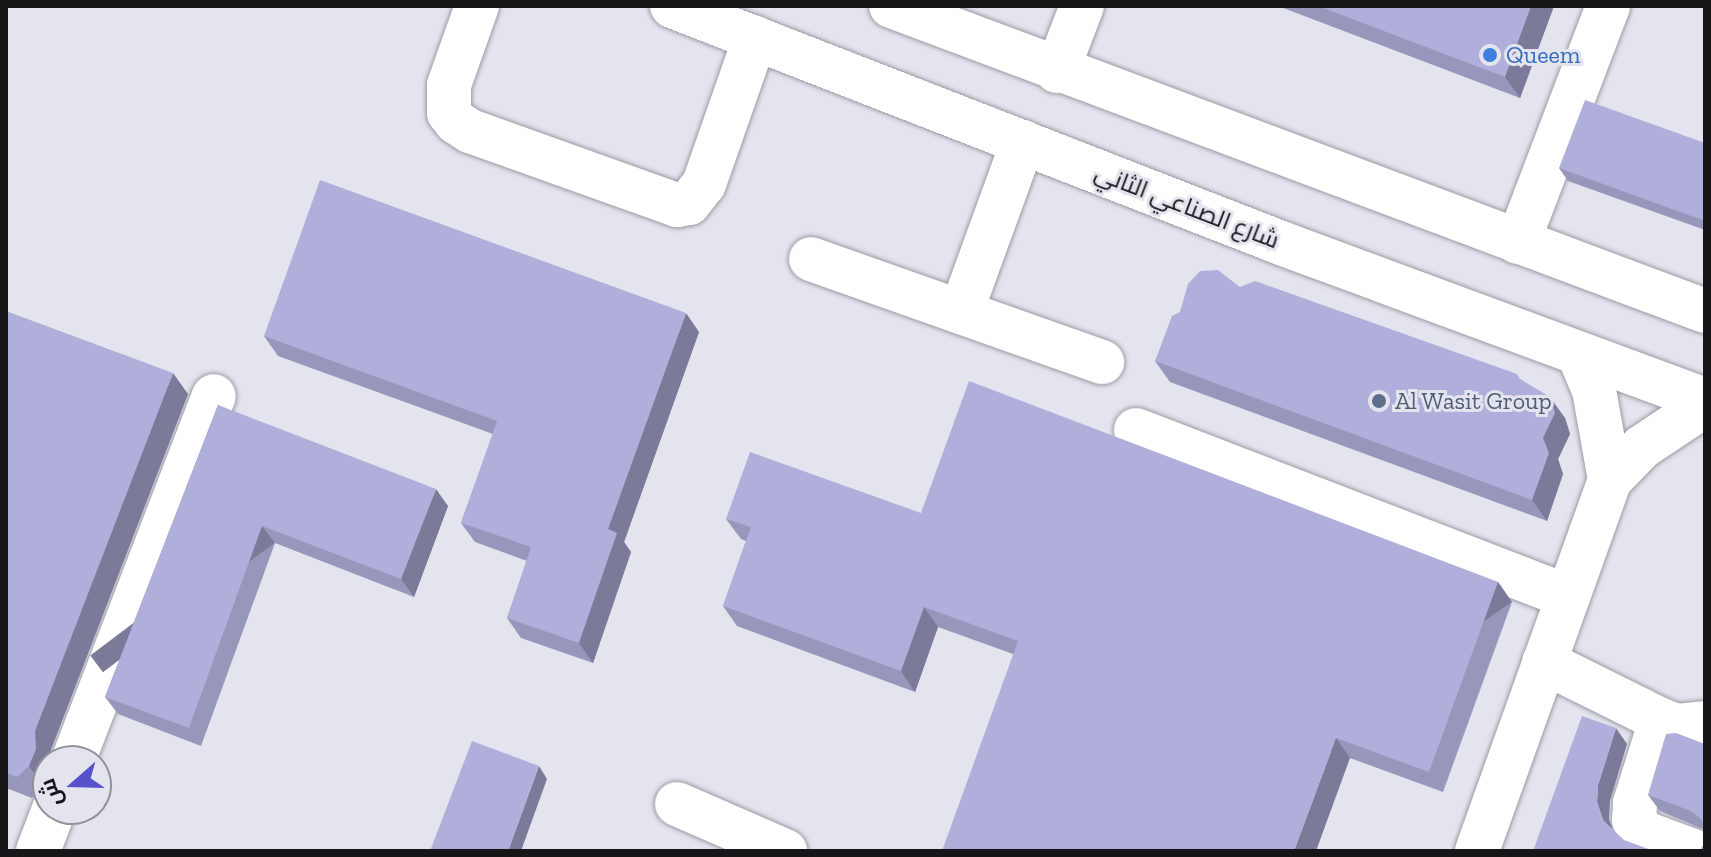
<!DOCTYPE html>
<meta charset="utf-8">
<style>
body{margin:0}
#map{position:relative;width:1711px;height:857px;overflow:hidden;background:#e4e4ee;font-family:"Zilla Slab",Cairo,serif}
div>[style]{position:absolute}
.roads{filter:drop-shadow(0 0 2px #9b9ba5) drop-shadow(0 0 2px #9b9ba5)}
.minor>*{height:44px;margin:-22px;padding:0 22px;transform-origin:22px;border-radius:22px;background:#fff}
.major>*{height:44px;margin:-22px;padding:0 22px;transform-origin:22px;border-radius:22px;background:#fff}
.wall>*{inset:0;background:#9796bb}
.shaded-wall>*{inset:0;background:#7b7a99;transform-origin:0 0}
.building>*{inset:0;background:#b0aeda}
.dots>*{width:22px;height:22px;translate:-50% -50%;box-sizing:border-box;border:4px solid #e4e4ee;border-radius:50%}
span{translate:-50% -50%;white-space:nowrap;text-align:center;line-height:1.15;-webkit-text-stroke:6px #e4e4ee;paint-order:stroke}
.shop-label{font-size:24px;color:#366cbe}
.left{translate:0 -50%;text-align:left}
.street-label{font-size:24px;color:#161619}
.service-label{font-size:24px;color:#4e5e75}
.frame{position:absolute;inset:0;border:8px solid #161619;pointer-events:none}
.north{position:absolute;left:32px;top:745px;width:80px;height:80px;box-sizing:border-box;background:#e4e4ee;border:2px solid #929299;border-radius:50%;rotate:250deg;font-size:22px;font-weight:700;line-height:32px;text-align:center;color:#161619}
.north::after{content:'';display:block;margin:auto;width:28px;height:36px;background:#5852ca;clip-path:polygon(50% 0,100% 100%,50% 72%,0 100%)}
</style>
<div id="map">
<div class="roads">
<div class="minor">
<div style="left:477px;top:6px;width:84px;rotate:109.5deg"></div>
<div style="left:449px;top:85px;width:28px;rotate:90deg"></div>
<div style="left:449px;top:113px;width:11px;rotate:52deg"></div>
<div style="left:456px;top:122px;width:17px;rotate:33deg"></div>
<div style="left:470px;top:131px;width:220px;rotate:19.7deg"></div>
<div style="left:677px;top:205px;width:12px;rotate:-9deg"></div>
<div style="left:689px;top:203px;width:24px;rotate:-52deg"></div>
<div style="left:704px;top:184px;width:155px;rotate:-70.7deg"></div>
<div style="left:1057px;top:71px;width:70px;rotate:-69deg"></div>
<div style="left:1518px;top:242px;width:253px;rotate:-69.1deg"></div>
<div style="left:811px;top:259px;width:309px;rotate:19.5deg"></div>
<div style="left:961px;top:312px;width:181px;rotate:-70deg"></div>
<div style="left:1579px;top:355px;width:38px;rotate:67deg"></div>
<div style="left:1594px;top:390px;width:91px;rotate:79.9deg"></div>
<div style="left:1136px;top:430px;width:463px;rotate:21.1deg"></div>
<div style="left:1544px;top:662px;width:131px;rotate:26.4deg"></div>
<div style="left:1661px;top:720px;width:17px;rotate:21deg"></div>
<div style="left:1677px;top:726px;width:28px;rotate:-6deg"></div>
<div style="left:1661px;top:720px;width:87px;rotate:107.4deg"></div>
<div style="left:1635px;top:803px;width:17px;rotate:93deg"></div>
<div style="left:1634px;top:820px;width:17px;rotate:50deg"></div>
<div style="left:1645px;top:833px;width:51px;rotate:20.6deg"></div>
<div style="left:73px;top:761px;width:391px;rotate:-68.9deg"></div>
<div style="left:677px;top:804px;width:118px;rotate:23.5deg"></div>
<div style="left:38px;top:851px;width:45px;rotate:-69.1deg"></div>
<div style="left:1477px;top:851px;width:394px;rotate:-70.3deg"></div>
<div style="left:1610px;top:480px;width:46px;rotate:-45.9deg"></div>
<div style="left:1642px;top:447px;width:76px;rotate:-33.7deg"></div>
</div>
<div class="major">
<div style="left:672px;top:6px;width:653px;rotate:21.26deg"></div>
<div style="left:1281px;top:243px;width:452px;rotate:20.3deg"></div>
<div style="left:891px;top:6px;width:869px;rotate:20.54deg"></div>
</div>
</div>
<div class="wall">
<div style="clip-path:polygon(1278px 6px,1554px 6px,1520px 98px)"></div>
<div style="clip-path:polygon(1705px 143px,1705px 230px,1568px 181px,1559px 168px)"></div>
<div style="clip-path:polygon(1240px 287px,1522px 380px,1565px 418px,1570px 434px,1558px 459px,1563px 474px,1547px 521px,1170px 382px,1155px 361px,1180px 312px)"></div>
<div style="clip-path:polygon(6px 311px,188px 394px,50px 752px,48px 761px,48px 776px,44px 787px,32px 798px,6px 788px)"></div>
<div style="clip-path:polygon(699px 332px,624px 542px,631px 552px,593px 663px,521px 638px,507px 618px,527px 561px,475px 542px,461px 523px,493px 434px,278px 356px,264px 336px)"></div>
<div style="clip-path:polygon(218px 405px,448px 506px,414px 597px,275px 543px,201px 746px,118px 714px,105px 697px)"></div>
<div style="clip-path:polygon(921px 513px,1498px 582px,1512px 602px,1443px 792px,1350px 758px,1013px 654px,938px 627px,915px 692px,737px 626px,723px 606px,746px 541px,741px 539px,726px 519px)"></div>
<div style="clip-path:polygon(1705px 744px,1705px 830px,1660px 811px,1648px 795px)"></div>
</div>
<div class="shaded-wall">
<div style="clip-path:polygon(1531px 6px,1554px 6px,1520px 98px,1505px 77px)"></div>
<div style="clip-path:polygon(686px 313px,699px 332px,624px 542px,631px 552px,593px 663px,579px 643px,608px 529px)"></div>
<div style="clip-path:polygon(173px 373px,188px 394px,50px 752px,50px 761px,48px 761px,48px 776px,44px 787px,29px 766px,35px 731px)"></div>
<div style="clip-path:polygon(1550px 397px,1565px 418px,1570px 434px,1558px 459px,1563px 474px,1547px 521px,1532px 500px)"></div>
<div style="clip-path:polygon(436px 489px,448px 506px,414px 597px,401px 579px)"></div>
<div style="left:262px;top:526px;width:21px;height:215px;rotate:53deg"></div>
<div style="left:1498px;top:582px;width:24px;height:202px;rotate:55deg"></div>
<div style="clip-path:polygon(924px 607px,938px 627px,915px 692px,901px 671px)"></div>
<div style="clip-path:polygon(1616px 728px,1627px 744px,1610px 801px,1609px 819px,1615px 836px,1603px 820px,1597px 802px,1598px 785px)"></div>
<div style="clip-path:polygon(1336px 738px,1350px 758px,1316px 851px,1294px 851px)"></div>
<div style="clip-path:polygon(539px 766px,547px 779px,521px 851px,508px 851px)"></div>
</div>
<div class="building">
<div style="clip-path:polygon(1318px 6px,1531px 6px,1505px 77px)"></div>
<div style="clip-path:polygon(1585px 100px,1705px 143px,1705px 221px,1559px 168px)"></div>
<div style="clip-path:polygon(320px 180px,686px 313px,608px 529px,617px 533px,579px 643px,507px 618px,531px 547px,461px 523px,497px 421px,264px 336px)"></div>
<div style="clip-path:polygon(1218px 270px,1240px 287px,1255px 281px,1517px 374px,1520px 379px,1550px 397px,1555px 413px,1543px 438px,1549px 453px,1532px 500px,1155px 361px,1172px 316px,1180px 312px,1188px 284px,1200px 271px)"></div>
<div style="clip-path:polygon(6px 311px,173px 373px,35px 731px,36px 749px,29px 766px,17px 777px,6px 773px)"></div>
<div style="clip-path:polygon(969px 381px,1498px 582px,1429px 772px,1336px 738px,1294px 851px,942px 851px,1018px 641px,924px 607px,901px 671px,723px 606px,751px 527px,726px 519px,750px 452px,921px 513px)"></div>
<div style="clip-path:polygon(218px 405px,436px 489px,401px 579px,262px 526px,189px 728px,105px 697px)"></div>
<div style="clip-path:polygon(1582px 716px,1616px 728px,1598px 785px,1597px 802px,1603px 820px,1624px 840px,1654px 851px,1533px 851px)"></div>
<div style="clip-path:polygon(1676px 733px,1705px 744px,1705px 828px,1701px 819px,1691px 811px,1648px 795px,1666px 734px)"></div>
<div style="clip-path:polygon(472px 741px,539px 766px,508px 851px,430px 851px)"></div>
<div style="clip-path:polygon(1705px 840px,1705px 851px,1699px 851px,1704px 844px)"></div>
</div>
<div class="dots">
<div style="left:1490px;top:55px;background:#3f7fe0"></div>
<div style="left:1379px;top:401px;background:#5c6f8a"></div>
</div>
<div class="shop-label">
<span class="left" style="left:1506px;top:55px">Queem</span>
</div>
<div class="street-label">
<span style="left:1187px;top:206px;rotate:21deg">شارع الصناعي الثاني</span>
</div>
<div class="service-label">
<span class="left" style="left:1395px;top:401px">Al Wasit Group</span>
</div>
<div class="frame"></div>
<div class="north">ش</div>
</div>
